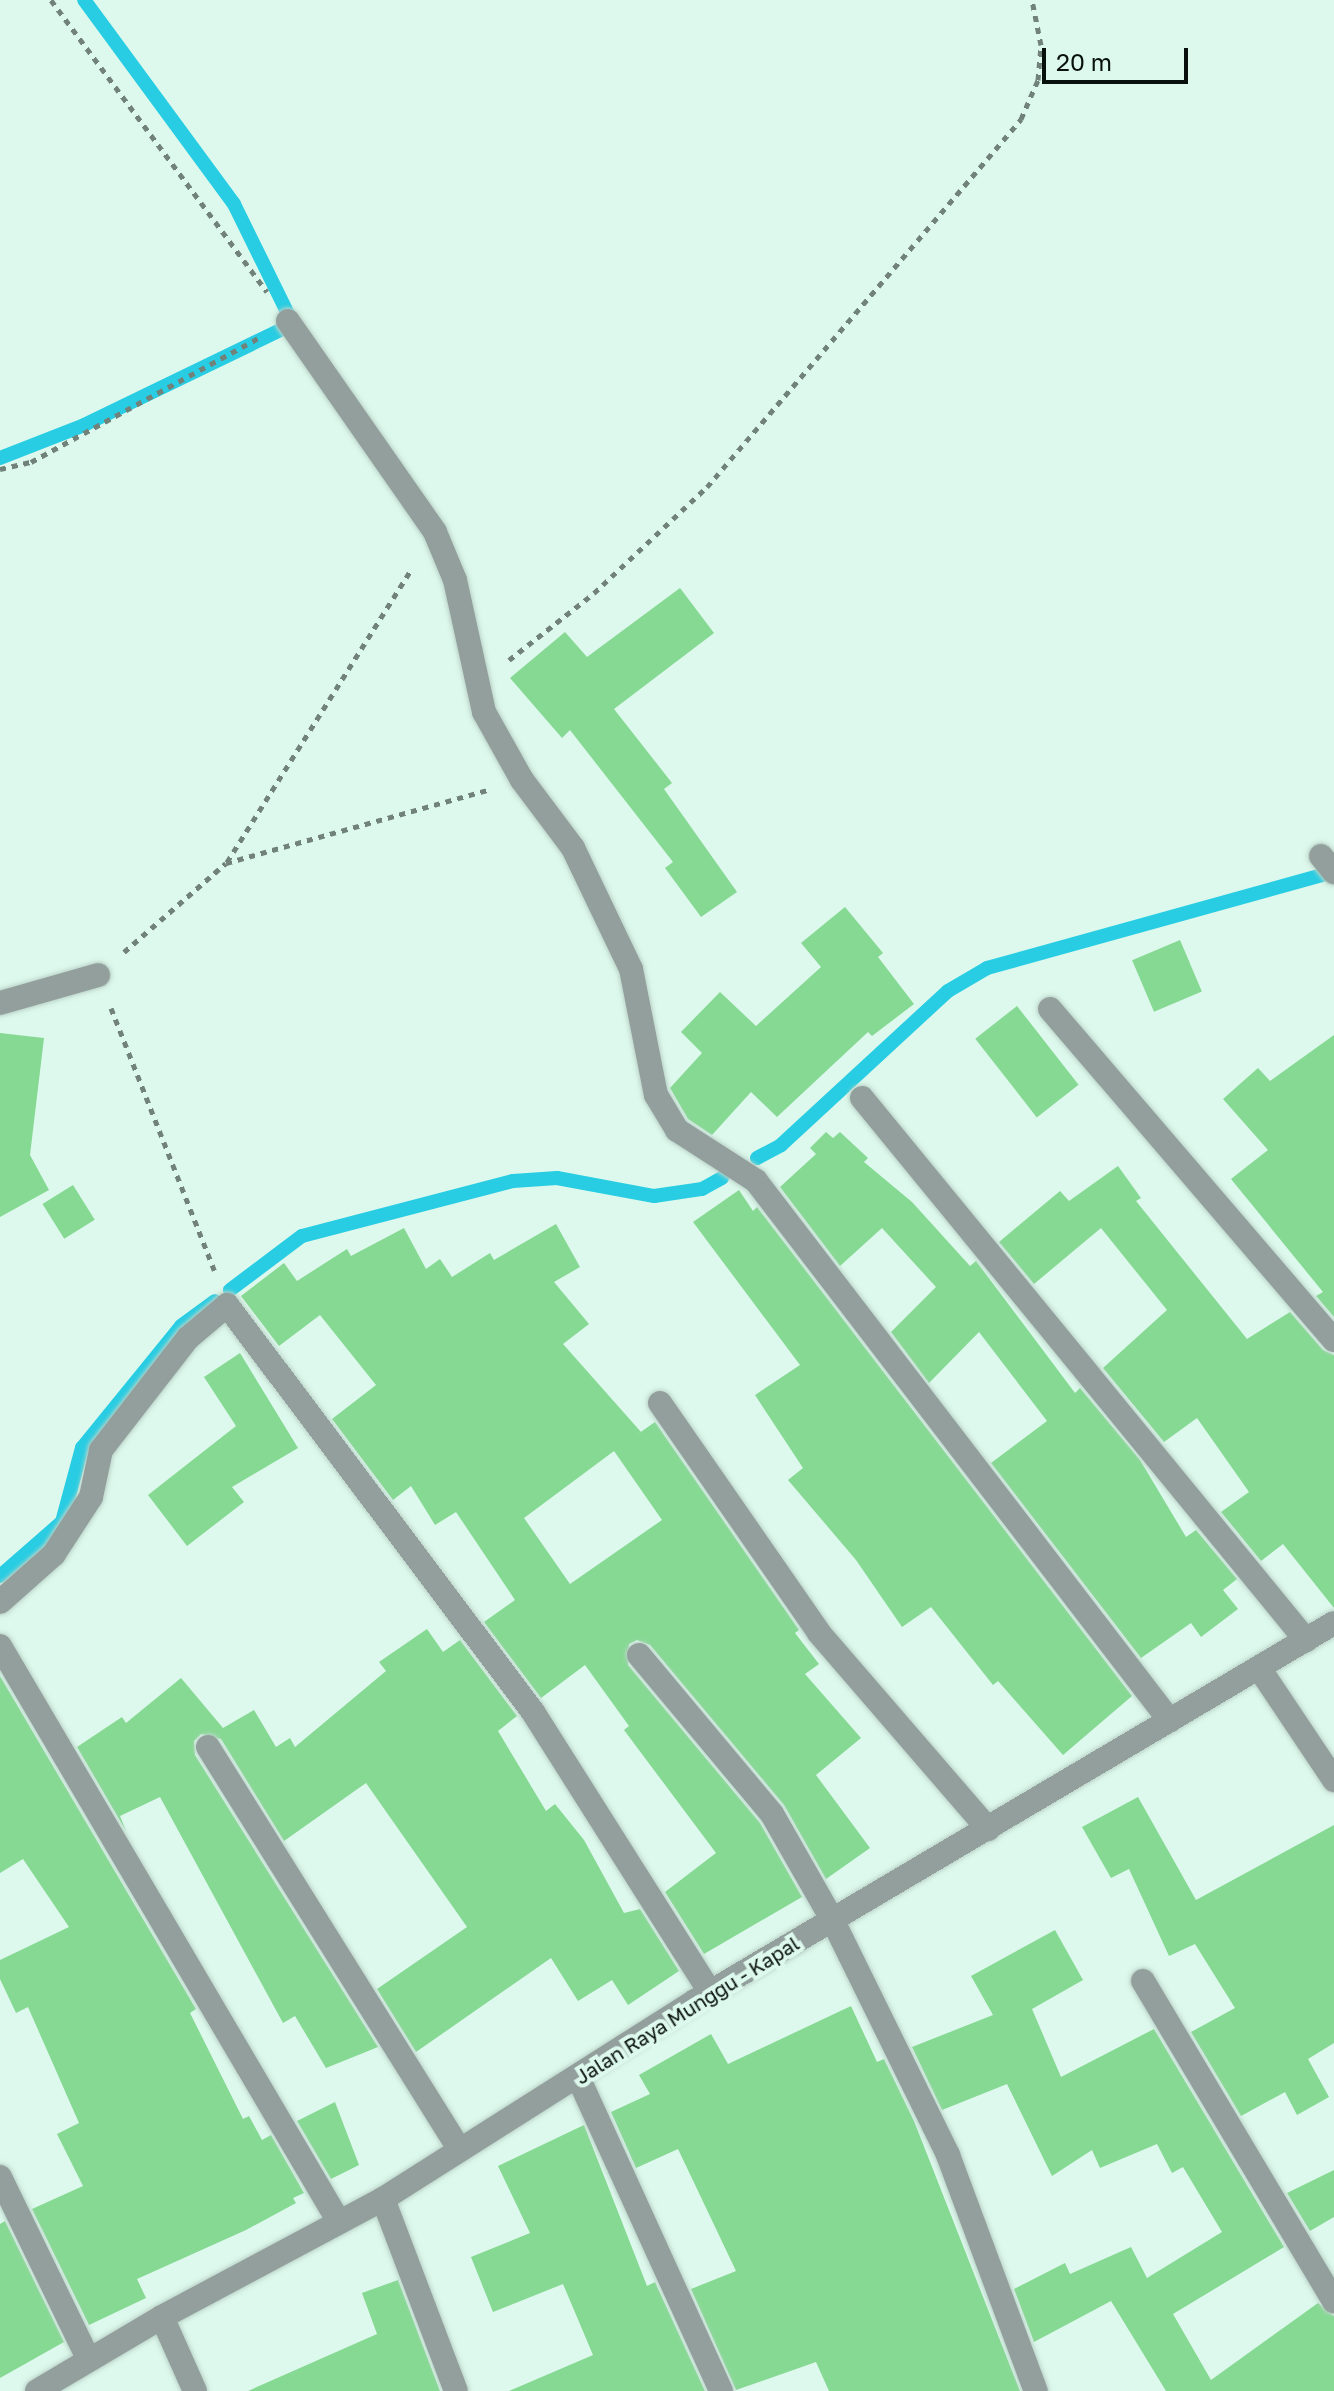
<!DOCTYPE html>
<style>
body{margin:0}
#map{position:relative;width:1334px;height:2391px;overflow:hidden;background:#ddf8ec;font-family:"Golos Text",sans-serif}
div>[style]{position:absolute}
.stream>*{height:14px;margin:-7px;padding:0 7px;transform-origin:7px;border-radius:7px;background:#28cde3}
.building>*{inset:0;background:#86d993;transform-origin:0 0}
.path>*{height:5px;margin-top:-2.5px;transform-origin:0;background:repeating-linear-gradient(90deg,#70827a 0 6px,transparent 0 12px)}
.roads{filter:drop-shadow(0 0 2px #bbd3c8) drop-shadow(0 0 2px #bbd3c8)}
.minor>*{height:24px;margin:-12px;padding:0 12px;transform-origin:12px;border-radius:12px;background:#929f9d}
span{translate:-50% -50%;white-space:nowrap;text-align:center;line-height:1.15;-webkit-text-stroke:8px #ddf8ec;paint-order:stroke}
.street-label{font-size:20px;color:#08110e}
.scale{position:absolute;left:1042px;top:48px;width:146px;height:36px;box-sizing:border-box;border:4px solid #08110e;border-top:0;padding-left:10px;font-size:24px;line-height:28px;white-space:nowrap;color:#08110e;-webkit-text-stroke:6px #ddf8ec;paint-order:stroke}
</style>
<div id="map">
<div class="stream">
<div style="left:0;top:458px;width:90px;rotate:-21.4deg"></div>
<div style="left:84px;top:425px;width:232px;rotate:-25.8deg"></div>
<div style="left:293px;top:324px;width:134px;rotate:-116.2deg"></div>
<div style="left:234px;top:204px;width:253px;rotate:-126.3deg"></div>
<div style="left:757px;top:1158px;width:27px;rotate:-28deg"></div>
<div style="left:781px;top:1145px;width:227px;rotate:-42.7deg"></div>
<div style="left:948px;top:991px;width:45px;rotate:-30.5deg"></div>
<div style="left:987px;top:968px;width:360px;rotate:-15.5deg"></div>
<div style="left:230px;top:1290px;width:90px;rotate:-36.9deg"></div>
<div style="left:302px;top:1236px;width:218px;rotate:-14.6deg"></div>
<div style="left:513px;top:1181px;width:44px;rotate:-3.9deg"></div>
<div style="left:557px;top:1178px;width:99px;rotate:10.5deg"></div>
<div style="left:654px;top:1196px;width:49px;rotate:-8.3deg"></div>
<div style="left:702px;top:1189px;width:23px;rotate:-29deg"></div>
<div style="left:0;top:1576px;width:82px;rotate:-41.1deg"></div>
<div style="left:62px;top:1522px;width:77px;rotate:-74.9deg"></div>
<div style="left:82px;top:1448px;width:157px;rotate:-50.9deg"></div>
<div style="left:181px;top:1326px;width:42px;rotate:-36.3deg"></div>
</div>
<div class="building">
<div style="clip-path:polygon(680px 588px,714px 633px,614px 709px,672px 783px,664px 789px,737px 892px,701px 917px,665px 868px,673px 862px,570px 730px,562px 738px,510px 678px,565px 632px,587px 657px)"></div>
<div style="clip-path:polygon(845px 907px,883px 953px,878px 957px,914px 1004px,872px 1036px,868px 1032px,777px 1117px,751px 1092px,712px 1135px,688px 1119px,670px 1088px,702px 1053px,681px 1032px,720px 992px,756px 1026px,821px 967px,801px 943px)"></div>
<div style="left:1180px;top:940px;width:56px;height:52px;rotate:67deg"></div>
<div style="left:1017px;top:1006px;width:100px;height:53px;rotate:52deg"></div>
<div style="clip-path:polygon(0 1033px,44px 1038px,30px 1155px,49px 1190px,0 1217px)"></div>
<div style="clip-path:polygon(1334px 1035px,1334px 1317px,1316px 1296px,1323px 1292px,1231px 1179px,1268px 1150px,1223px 1099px,1258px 1068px,1270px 1081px)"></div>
<div style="clip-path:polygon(826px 1132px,833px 1138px,840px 1132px,868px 1158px,864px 1162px,912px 1202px,970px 1266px,976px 1261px,1075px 1393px,1080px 1388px,1140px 1460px,1186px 1537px,1196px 1530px,1237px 1579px,1223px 1590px,1238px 1609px,1201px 1637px,1191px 1623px,1141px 1658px,991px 1463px,1047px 1421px,979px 1332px,929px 1383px,891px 1332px,936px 1287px,882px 1228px,840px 1266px,780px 1187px,816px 1154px,810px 1148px)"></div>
<div style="clip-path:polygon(1118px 1166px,1141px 1198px,1136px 1201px,1247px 1339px,1290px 1312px,1323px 1350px,1334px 1355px,1334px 1608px,1283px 1544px,1261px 1561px,1221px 1512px,1249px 1492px,1197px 1418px,1164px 1442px,1103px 1368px,1167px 1310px,1101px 1228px,1034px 1284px,999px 1242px,1060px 1191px,1069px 1201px)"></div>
<div style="left:73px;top:1185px;width:41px;height:36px;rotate:58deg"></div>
<div style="clip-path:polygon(739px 1190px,753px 1211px,757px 1207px,1132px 1696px,1063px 1755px,998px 1681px,993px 1685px,931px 1607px,902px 1627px,856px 1560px,788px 1480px,803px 1468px,755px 1395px,800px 1365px,693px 1222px)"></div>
<div style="clip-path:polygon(evenodd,556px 1224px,580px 1267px,554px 1282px,589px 1324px,563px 1344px,641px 1432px,635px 1436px,655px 1422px,799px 1630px,795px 1633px,819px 1664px,805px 1674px,861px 1738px,816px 1775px,870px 1848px,826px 1879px,784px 1805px,650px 1645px,637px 1640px,629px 1644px,628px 1665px,760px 1823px,802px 1897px,704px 1954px,665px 1892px,716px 1853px,624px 1730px,629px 1726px,585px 1665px,541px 1698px,484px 1622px,515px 1600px,456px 1512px,435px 1525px,411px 1486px,393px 1500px,332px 1419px,376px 1385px,320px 1315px,279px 1346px,241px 1296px,284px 1263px,297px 1281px,347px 1249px,351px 1256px,404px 1228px,426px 1269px,440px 1259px,452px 1277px,490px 1253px,494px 1260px,556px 1224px,614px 1451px,662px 1520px,570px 1584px,524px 1518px,614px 1451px)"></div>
<div style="clip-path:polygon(240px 1353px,298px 1448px,232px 1487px,244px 1502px,187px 1546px,148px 1495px,236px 1426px,204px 1377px)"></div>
<div style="clip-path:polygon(427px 1629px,443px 1652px,460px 1640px,517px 1716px,498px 1731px,546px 1811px,555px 1804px,584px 1840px,624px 1913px,640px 1909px,679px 1971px,628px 2005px,612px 1980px,578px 2001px,551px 1958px,416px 2052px,377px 1989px,467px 1927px,366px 1783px,284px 1841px,221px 1739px,201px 1734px,194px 1741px,195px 1755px,378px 2047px,326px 2068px,295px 2016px,283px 2023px,160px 1797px,120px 1816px,126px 1831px,77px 1747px,122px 1717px,126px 1723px,181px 1678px,223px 1728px,254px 1710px,276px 1747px,290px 1738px,295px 1747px,386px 1671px,379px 1662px)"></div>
<div style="clip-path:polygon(0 1676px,196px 2009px,190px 2013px,243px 2119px,249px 2116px,262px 2140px,271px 2135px,304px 2193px,293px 2198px,296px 2203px,246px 2230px,137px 2279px,146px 2298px,89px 2325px,32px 2209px,83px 2186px,57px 2134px,79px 2123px,28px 2007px,16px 2013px,0 1979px,0 1960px,69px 1927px,23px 1859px,0 1873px)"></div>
<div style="clip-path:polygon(1138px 1797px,1196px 1900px,1334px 1825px,1334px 2043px,1308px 2059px,1329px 2097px,1297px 2115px,1285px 2092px,1241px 2116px,1191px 2032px,1235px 2008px,1195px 1944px,1169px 1956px,1129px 1869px,1111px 1878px,1082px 1827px)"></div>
<div style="clip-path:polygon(1055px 1930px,1083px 1980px,1032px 2009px,1061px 2077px,1154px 2029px,1284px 2247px,1173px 2314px,1211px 2380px,1318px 2303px,1334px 2316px,1334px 2391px,1166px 2391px,1111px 2301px,1034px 2342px,1014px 2289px,1065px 2263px,1070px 2274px,1131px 2247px,1147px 2278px,1222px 2232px,1183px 2167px,1172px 2173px,1157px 2144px,1100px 2168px,1092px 2150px,1052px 2176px,1007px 2084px,942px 2110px,912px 2047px,993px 2015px,971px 1976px)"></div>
<div style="clip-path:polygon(851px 2006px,877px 2062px,884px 2059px,914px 2121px,1020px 2391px,829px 2391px,816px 2362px,736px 2390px,691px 2289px,736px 2271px,678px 2149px,636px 2168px,611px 2112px,650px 2094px,639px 2075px,711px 2034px,728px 2064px)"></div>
<div style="clip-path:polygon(335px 2102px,359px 2165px,331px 2179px,297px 2121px)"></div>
<div style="clip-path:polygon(584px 2125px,647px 2286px,655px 2282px,705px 2391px,509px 2391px,593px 2355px,563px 2284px,493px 2312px,471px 2257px,530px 2233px,498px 2166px)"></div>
<div style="clip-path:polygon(1334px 2170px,1334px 2217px,1310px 2231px,1287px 2193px)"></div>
<div style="clip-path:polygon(5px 2221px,64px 2342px,0 2378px,0 2224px)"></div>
<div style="clip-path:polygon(398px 2280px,440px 2391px,248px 2391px,377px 2334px,362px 2293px)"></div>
</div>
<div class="path">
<div style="left:51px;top:0;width:363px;rotate:53.5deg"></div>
<div style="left:0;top:469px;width:32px;rotate:-13deg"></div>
<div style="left:31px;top:462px;width:259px;rotate:-28.6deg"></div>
<div style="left:509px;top:660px;width:108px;rotate:-38.2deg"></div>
<div style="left:594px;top:593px;width:155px;rotate:-43.2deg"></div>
<div style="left:707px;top:487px;width:484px;rotate:-49.5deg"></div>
<div style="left:1021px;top:119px;width:43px;rotate:-66.4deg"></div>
<div style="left:1038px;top:80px;width:35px;rotate:-85deg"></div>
<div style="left:1041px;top:45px;width:46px;rotate:-101.3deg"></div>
<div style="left:227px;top:862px;width:345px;rotate:-57.8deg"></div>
<div style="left:124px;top:952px;width:135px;rotate:-41.1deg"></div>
<div style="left:226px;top:863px;width:271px;rotate:-15.6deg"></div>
<div style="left:111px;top:1008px;width:282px;rotate:68.5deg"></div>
</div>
<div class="roads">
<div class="minor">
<div style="left:288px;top:321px;width:257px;rotate:55.1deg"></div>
<div style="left:435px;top:532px;width:52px;rotate:67.4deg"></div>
<div style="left:455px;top:580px;width:135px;rotate:77.6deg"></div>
<div style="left:484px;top:712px;width:78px;rotate:60.8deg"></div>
<div style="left:522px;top:780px;width:85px;rotate:53.1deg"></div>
<div style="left:573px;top:848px;width:134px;rotate:64.4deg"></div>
<div style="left:631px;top:969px;width:128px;rotate:78.8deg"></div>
<div style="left:656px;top:1095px;width:41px;rotate:59deg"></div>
<div style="left:677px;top:1130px;width:94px;rotate:32.8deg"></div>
<div style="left:756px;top:1181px;width:680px;rotate:52.52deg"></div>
<div style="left:1321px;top:856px;width:21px;rotate:51deg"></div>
<div style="left:0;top:1003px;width:102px;rotate:-15.9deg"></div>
<div style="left:1050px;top:1009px;width:436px;rotate:49.4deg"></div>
<div style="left:862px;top:1098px;width:701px;rotate:50.68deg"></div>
<div style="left:660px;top:1403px;width:280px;rotate:55.3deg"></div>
<div style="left:819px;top:1633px;width:259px;rotate:49.2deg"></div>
<div style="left:0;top:1602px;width:72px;rotate:-41.6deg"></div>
<div style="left:54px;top:1554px;width:68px;rotate:-57deg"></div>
<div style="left:91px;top:1497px;width:48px;rotate:-78deg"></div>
<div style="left:101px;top:1450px;width:142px;rotate:-52.2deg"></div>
<div style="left:188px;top:1338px;width:51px;rotate:-40.2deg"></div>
<div style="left:227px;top:1305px;width:509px;rotate:53.06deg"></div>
<div style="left:533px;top:1712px;width:331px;rotate:57.7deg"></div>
<div style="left:0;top:1646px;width:668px;rotate:59.52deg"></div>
<div style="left:639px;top:1655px;width:207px;rotate:50.1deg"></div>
<div style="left:772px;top:1814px;width:123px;rotate:60.3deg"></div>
<div style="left:833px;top:1921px;width:261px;rotate:63.8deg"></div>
<div style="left:948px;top:2155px;width:252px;rotate:69.6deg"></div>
<div style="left:1259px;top:1668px;width:135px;rotate:56.2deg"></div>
<div style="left:208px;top:1747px;width:475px;rotate:58deg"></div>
<div style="left:1143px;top:1981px;width:373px;rotate:59.2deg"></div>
<div style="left:578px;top:2077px;width:345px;rotate:65.5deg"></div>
<div style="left:0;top:2177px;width:203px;rotate:64.1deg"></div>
<div style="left:383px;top:2199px;width:205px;rotate:69.2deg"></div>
<div style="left:162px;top:2317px;width:81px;rotate:66deg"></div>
<div style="left:37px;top:2391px;width:145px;rotate:-30.6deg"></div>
<div style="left:162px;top:2317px;width:251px;rotate:-28.1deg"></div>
<div style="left:383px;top:2199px;width:370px;rotate:-32.4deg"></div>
<div style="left:695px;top:2001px;width:742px;rotate:-30.61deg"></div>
</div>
</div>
<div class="street-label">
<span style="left:687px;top:2010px;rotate:-32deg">Jalan Raya Munggu - Kapal</span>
</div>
<div class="scale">20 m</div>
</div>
